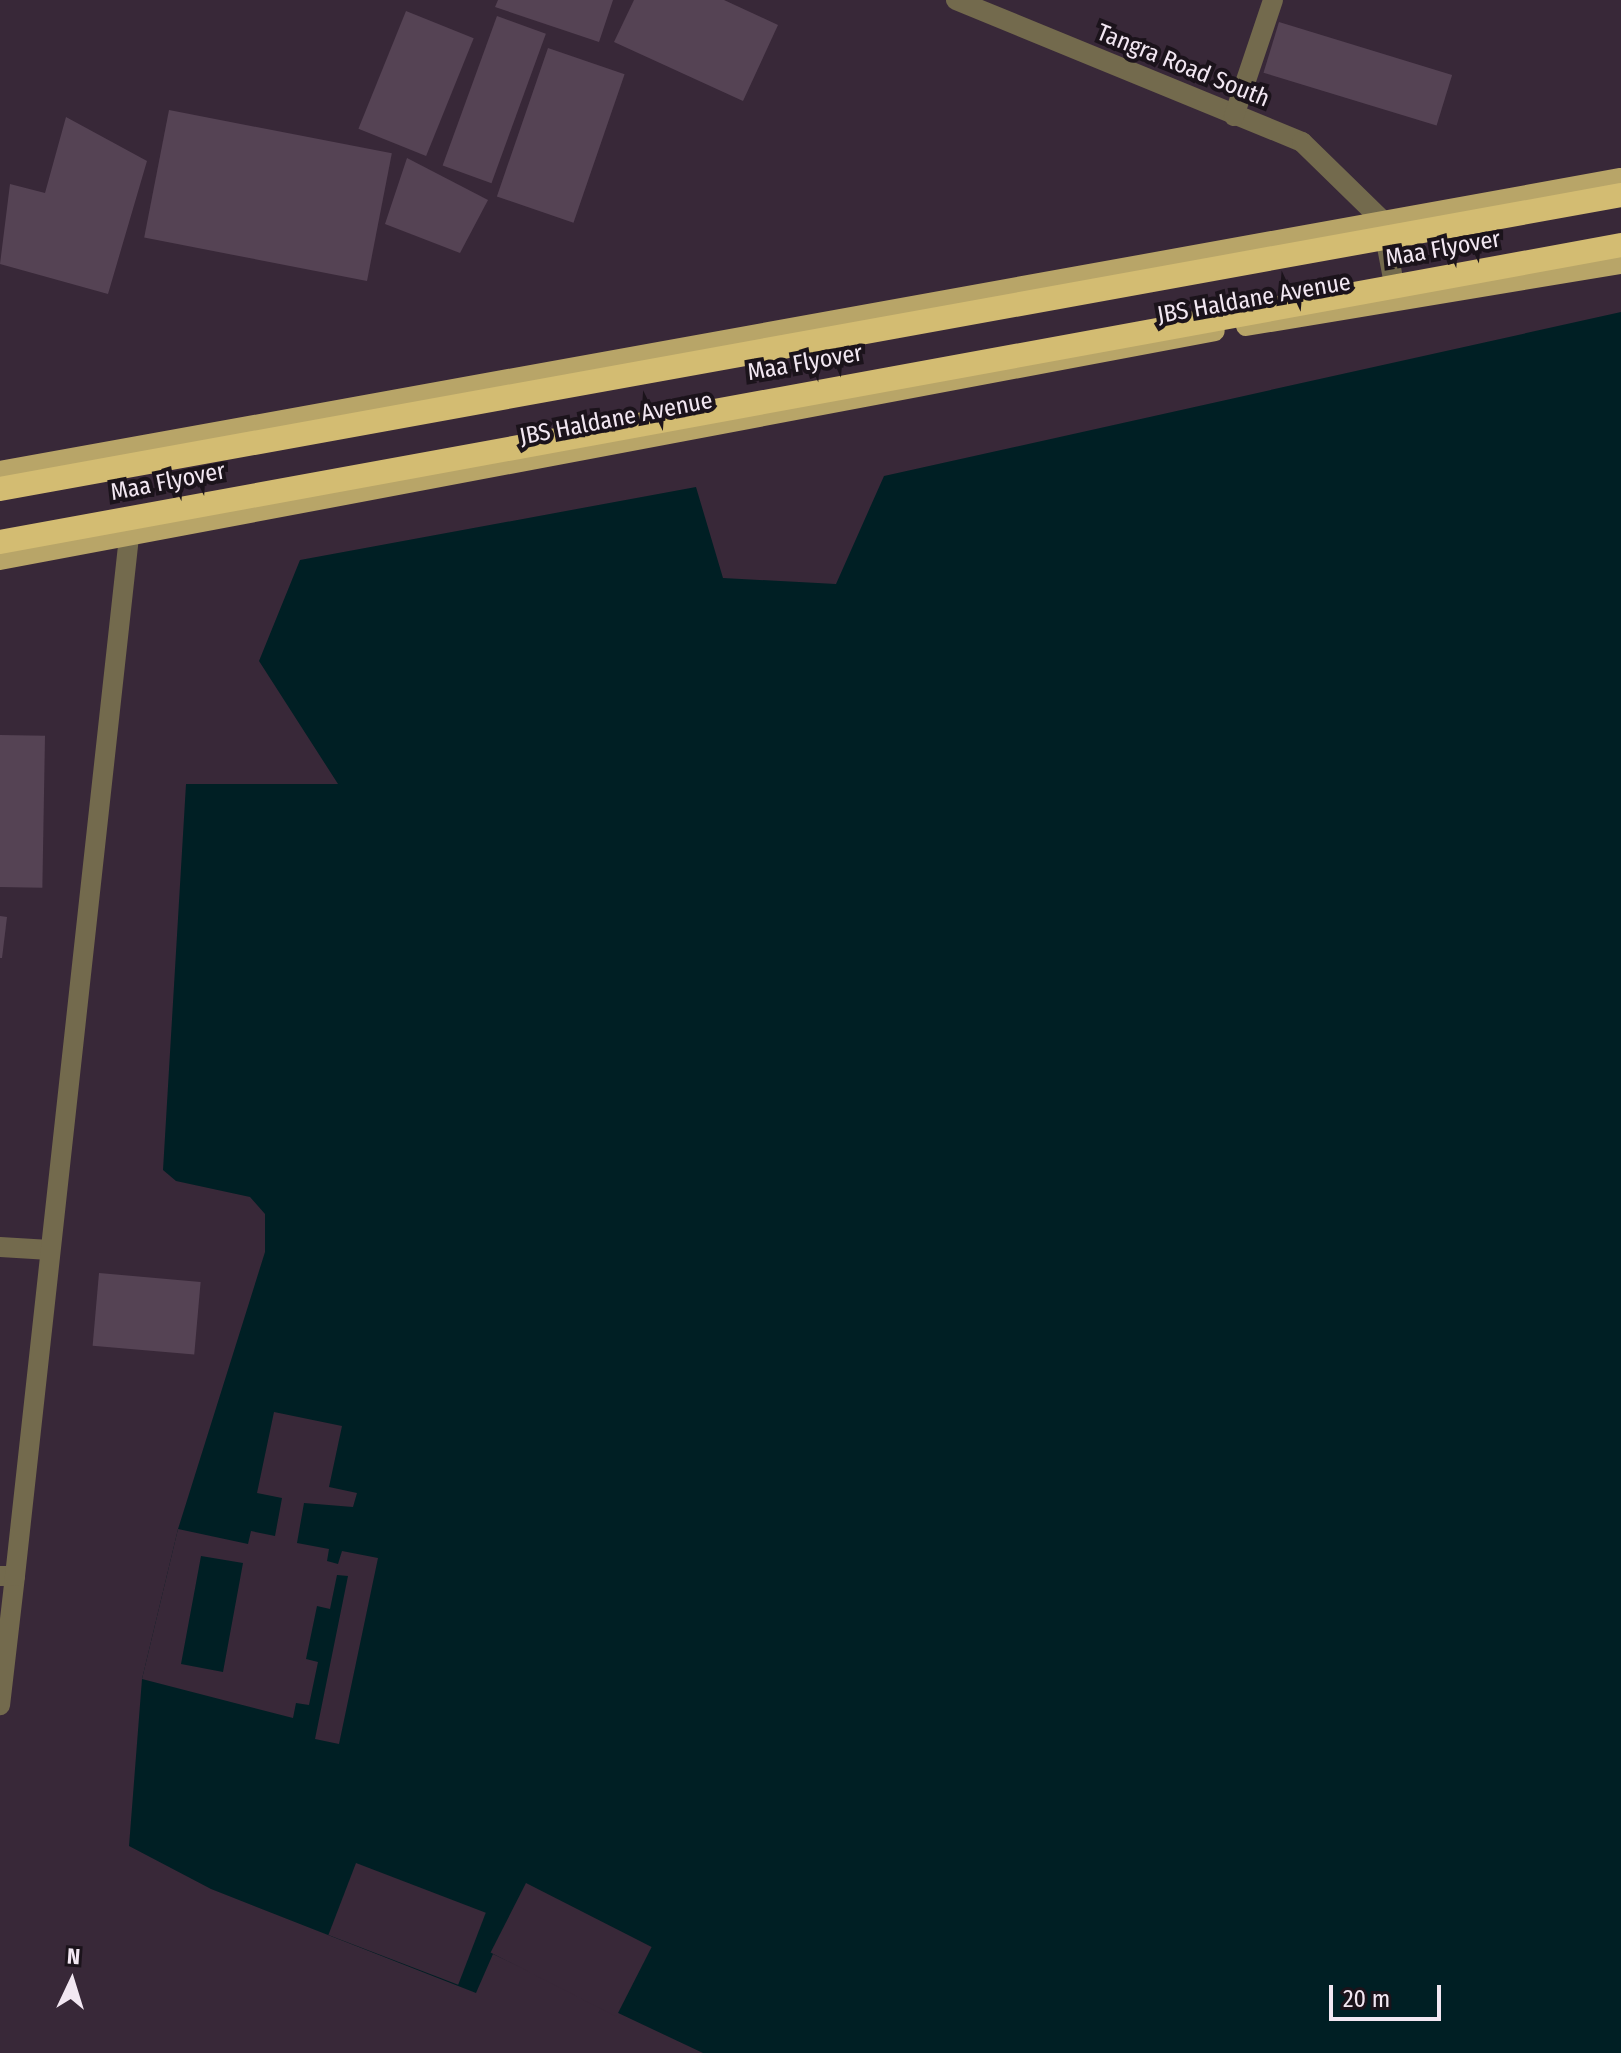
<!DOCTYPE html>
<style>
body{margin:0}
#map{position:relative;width:1621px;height:2053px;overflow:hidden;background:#382838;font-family:"Fira Sans Condensed",sans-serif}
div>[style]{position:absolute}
.water>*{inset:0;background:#001f24}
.pier>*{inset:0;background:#382838;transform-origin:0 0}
.building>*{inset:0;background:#554354;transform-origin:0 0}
.minor>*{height:20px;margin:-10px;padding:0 10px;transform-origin:10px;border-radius:10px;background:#736a4d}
.major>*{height:20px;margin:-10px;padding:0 10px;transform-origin:10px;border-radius:10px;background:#b8a568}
.highway-bridge>*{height:24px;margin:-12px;padding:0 12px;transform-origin:12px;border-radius:12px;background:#d3bc72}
span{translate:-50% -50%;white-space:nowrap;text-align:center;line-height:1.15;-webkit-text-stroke:8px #1b131b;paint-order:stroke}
.street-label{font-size:24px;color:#f2e7f2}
.north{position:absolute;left:32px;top:1941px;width:80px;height:80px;-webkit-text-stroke:6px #1b131b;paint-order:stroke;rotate:4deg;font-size:22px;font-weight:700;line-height:32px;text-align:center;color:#f2e7f2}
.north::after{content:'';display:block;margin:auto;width:28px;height:36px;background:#f2e7f2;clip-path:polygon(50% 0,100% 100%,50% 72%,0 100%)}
.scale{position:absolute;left:1329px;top:1985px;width:112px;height:36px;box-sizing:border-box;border:4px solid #f2e7f2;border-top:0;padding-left:10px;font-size:24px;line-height:28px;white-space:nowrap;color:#f2e7f2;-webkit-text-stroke:6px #1b131b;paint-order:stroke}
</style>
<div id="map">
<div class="water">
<div style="clip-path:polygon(1621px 312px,1621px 2053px,703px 2053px,493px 1954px,476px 1993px,211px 1889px,129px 1846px,142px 1679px,178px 1529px,265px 1252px,265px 1214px,250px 1197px,176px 1181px,163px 1170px,186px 784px,338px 784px,259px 661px,300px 560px,696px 487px,723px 578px,836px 584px,884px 476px)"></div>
</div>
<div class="pier">
<div style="clip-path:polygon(evenodd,274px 1412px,342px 1426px,329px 1487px,357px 1493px,353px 1507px,304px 1503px,297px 1543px,329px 1549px,327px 1561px,338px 1564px,342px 1551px,378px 1558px,339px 1744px,315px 1739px,348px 1576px,337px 1575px,330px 1609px,317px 1606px,306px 1659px,318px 1662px,309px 1705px,296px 1703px,293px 1718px,142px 1679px,178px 1529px,248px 1544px,251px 1531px,275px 1536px,282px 1498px,257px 1493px,274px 1412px,201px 1556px,243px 1563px,223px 1672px,181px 1664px,201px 1556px)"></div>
<div style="left:356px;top:1863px;width:139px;height:77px;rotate:21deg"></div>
<div style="left:526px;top:1883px;width:141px;height:78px;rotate:27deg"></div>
</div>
<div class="building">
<div style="clip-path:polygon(498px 0,613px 0,599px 42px,495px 7px)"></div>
<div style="clip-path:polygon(634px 0,724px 0,778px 25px,743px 101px,614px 42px)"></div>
<div style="left:406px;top:11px;width:73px;height:127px;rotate:22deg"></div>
<div style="left:497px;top:16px;width:52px;height:159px;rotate:20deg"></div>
<div style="left:1279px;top:22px;width:181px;height:53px;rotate:17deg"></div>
<div style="left:548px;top:48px;width:81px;height:157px;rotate:19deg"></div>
<div style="left:169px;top:110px;width:227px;height:130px;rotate:11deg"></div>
<div style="clip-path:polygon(66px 117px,147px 161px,108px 294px,0 264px,10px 184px,45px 193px)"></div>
<div style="clip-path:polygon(407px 158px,488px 200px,460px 253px,385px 224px)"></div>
<div style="left:0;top:735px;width:45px;height:152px;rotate:1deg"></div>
<div style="clip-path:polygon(0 916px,7px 917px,2px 958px,0 958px)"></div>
<div style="left:99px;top:1273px;width:102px;height:73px;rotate:5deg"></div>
</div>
<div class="minor">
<div style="left:956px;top:0;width:374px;rotate:22.3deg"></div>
<div style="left:1302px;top:142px;width:112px;rotate:44.3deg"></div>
<div style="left:1382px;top:220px;width:81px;rotate:79.4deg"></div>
<div style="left:1234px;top:116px;width:122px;rotate:-71.4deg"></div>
<div style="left:0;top:1247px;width:50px;rotate:3.4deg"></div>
<div style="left:0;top:1576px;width:15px"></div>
<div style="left:15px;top:1576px;width:130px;rotate:96.6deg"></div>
<div style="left:15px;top:1576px;width:1046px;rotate:-83.74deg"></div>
</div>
<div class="major">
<div style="left:1246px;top:326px;width:380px;rotate:-9.4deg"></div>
<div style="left:0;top:471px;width:1647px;rotate:-10.25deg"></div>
<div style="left:0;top:560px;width:1236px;rotate:-10.67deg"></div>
</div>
<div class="highway-bridge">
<div style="left:0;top:489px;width:1647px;rotate:-10.28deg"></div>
<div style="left:0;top:542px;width:1648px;rotate:-10.38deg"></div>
</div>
<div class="street-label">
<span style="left:1183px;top:66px;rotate:22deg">Tangra Road South</span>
<span style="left:1443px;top:249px;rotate:-10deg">Maa Flyover</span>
<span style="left:1254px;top:299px;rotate:-10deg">JBS Haldane Avenue</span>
<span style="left:805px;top:363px;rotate:-10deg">Maa Flyover</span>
<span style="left:616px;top:419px;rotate:-11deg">JBS Haldane Avenue</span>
<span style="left:168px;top:482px;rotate:-11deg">Maa Flyover</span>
</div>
<div class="north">N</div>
<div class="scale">20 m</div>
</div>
